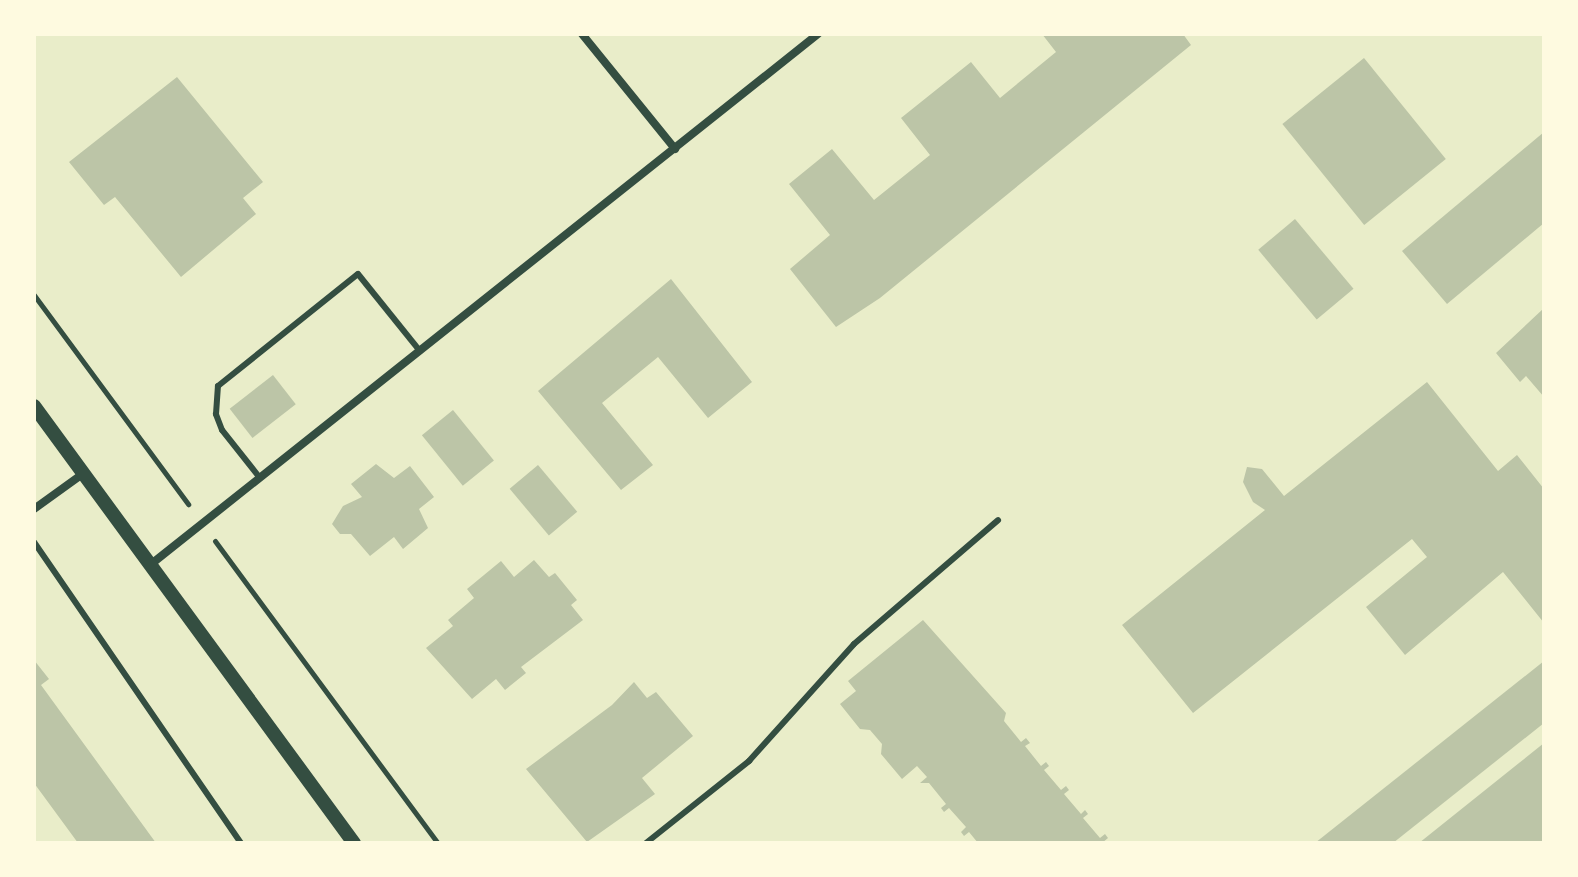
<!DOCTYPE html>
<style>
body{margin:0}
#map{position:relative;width:1578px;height:877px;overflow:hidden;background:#e9edc9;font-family:Helvetica,sans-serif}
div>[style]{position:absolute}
.building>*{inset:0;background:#bcc5a7;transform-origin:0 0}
.path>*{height:5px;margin:-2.5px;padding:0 2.5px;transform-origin:2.5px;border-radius:2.5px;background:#344e41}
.service>*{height:6px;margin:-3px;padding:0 3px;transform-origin:3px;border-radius:3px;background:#344e41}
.minor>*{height:8px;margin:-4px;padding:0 4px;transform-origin:4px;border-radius:4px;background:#344e41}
.tertiary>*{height:14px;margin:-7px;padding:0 7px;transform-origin:7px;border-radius:7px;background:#344e41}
span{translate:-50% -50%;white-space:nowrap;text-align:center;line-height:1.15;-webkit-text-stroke:6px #fefae0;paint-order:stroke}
.frame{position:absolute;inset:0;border:36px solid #fefae0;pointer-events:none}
</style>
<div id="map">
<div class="building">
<div style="clip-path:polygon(1042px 34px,1183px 34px,1191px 45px,880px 298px,836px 327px,790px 269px,830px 235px,789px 184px,832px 149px,874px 200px,930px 155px,901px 118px,971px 62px,1000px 98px,1056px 52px)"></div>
<div style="left:1364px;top:58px;width:130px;height:105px;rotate:51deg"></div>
<div style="clip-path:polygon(177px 77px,263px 182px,243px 198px,256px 214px,181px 277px,115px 197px,104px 205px,69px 162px)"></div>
<div style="clip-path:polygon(1544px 132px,1544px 223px,1447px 304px,1402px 251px)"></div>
<div style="left:1295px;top:219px;width:91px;height:48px;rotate:50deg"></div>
<div style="clip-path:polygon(671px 279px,752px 382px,708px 418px,658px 357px,602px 403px,653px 465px,621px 490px,538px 391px)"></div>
<div style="clip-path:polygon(1544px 308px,1544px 397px,1526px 376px,1520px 382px,1496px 353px)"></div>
<div style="left:273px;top:375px;width:37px;height:55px;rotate:52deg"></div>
<div style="clip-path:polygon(1427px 382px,1498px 471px,1517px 455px,1544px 489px,1544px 623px,1503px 572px,1405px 655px,1366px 607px,1427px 557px,1412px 539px,1193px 713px,1122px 625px,1265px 510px,1253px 502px,1243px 482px,1247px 467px,1262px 469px,1284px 496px)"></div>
<div style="left:453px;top:410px;width:65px;height:40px;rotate:51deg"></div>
<div style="clip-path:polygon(376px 464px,394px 478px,410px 466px,434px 497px,419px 509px,428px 528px,403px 549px,394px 537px,370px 556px,351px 534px,340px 534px,332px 524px,343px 506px,362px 497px,351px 484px)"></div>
<div style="left:538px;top:465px;width:61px;height:37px;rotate:50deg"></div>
<div style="clip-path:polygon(534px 560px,549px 577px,555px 573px,577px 600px,571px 605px,583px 620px,521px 667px,526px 673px,505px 690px,496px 679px,472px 699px,426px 648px,453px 626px,448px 620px,474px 598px,467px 589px,501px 561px,514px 577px)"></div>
<div style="clip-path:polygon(923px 620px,1006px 713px,1004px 721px,1021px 742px,1026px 738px,1030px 743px,1025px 746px,1041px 766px,1046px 762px,1049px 766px,1044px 770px,1061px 790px,1066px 786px,1069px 790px,1064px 794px,1081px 814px,1085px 810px,1088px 814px,1083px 818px,1100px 838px,1105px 834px,1108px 838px,1102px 843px,978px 843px,969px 832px,964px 836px,961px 832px,966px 827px,949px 808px,944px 812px,941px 808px,946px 804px,929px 783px,920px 783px,927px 777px,917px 766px,902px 779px,881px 754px,882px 744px,870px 730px,860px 729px,840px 704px,856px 691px,848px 681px)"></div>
<div style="clip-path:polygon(34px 660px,49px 679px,41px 685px,156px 843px,78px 843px,34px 783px)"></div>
<div style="clip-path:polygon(1544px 661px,1544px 723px,1393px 843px,1315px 843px)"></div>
<div style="clip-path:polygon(634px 682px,647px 698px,656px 692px,693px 736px,642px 778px,655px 794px,587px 842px,526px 769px,612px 705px)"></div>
<div style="clip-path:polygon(1544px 743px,1544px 843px,1419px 843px)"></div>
</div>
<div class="path">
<div style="left:34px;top:295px;width:260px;rotate:53.6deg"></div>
<div style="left:215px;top:541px;width:375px;rotate:53.6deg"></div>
</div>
<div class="service">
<div style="left:260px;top:478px;width:61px;rotate:-128.4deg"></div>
<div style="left:222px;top:430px;width:17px;rotate:-111deg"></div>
<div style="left:216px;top:414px;width:28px;rotate:-86deg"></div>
<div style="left:218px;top:386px;width:179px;rotate:-38.7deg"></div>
<div style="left:358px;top:274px;width:99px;rotate:51.2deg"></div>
<div style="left:34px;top:542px;width:365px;rotate:55.5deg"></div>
<div style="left:646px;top:843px;width:132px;rotate:-38.5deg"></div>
<div style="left:749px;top:761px;width:157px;rotate:-48.1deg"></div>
<div style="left:854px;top:644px;width:190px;rotate:-40.7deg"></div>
</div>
<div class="minor">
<div style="left:582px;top:34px;width:148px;rotate:51deg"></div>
<div style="left:34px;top:509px;width:62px;rotate:-35.8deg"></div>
<div style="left:150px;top:565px;width:853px;rotate:-38.48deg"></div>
</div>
<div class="tertiary">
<div style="left:34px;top:406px;width:542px;rotate:53.79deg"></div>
</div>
<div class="frame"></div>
</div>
